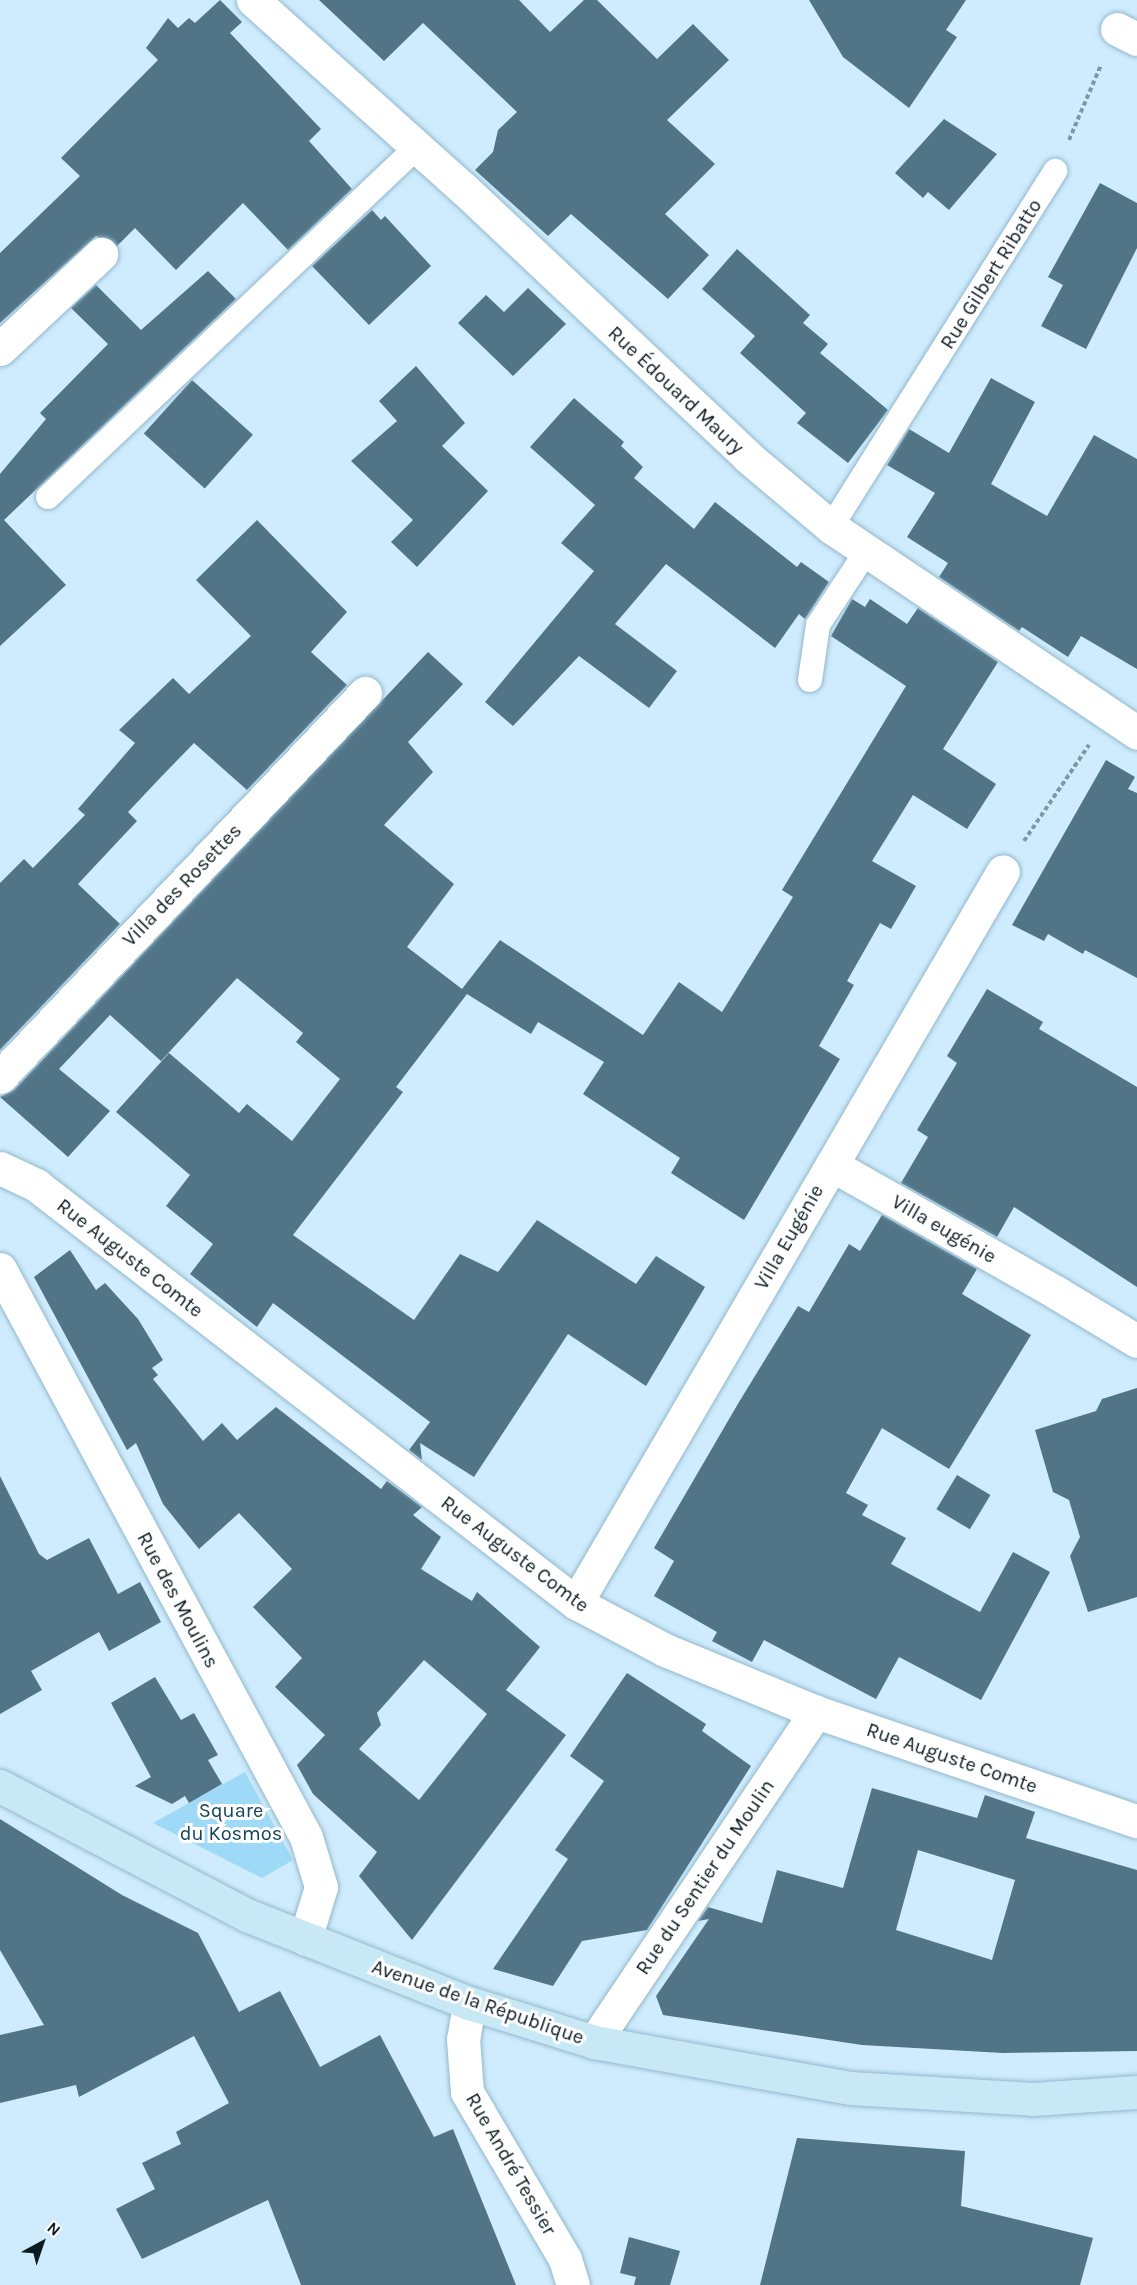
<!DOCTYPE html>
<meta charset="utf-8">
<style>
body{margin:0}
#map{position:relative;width:1137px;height:2285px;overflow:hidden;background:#ceecfd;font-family:Karla,sans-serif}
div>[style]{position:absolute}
.green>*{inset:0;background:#9ed9f7}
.building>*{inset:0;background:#517486;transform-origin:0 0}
.path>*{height:4px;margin-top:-2px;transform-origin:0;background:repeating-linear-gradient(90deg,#7f97a4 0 4.5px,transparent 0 7.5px)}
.roads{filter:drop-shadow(0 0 2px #93b8cc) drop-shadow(0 0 2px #93b8cc)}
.service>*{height:24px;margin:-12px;padding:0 12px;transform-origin:12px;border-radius:12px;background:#fff}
.pedestrian>*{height:33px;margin:-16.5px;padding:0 16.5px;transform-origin:16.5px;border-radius:16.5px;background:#fff}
.minor>*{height:33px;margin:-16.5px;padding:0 16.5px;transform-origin:16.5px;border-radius:16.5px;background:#fff}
.secondary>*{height:33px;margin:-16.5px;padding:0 16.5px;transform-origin:16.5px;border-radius:16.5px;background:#c8e8f6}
span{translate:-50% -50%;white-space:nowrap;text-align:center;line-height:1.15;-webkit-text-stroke:6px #fff;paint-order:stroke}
.street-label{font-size:20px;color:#0c1b22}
.park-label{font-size:20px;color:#134359}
.north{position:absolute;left:12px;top:2213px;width:60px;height:60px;-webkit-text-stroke:4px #fff;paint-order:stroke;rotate:40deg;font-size:16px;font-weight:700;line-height:24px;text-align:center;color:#0c1b22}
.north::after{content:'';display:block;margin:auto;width:21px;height:27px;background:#0c1b22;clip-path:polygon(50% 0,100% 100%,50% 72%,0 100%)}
</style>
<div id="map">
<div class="green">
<div style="clip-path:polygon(245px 1772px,293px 1860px,262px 1878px,153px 1823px)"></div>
</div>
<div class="building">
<div style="clip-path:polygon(220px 0,242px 22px,230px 33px,321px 129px,309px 141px,352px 189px,288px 250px,243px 203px,176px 270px,135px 228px,117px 246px,96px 236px,0 323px,0 253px,80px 176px,61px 158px,158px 60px,146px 48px,168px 18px,178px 28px,189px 18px,195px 23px)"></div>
<div style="clip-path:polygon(319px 0,519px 0,550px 32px,584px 0,597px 0,657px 59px,693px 24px,729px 60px,667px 120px,715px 164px,665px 214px,709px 255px,668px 299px,571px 214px,548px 236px,475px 170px,493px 152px,498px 130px,517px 112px,423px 23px,384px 61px)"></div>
<div style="clip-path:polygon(809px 0,966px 0,946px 30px,957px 37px,909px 108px,843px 57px)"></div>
<div style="clip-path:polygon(944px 119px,997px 154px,949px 210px,928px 192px,923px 198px,895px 173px)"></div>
<div style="clip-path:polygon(1100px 183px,1137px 203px,1137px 248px,1086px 349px,1041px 326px,1063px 285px,1048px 277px)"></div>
<div style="clip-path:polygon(372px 210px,381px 220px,385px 216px,431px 266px,369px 325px,312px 266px)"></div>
<div style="clip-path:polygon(737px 249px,810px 315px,803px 323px,828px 344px,820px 353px,888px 410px,848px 463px,797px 423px,806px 413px,740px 353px,755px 336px,702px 289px)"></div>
<div style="clip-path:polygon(208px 271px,236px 299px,4px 520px,66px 585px,0 646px,0 474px,46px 419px,40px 413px,108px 344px,71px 308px,96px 285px,141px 330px)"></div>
<div style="clip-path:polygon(528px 288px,566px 324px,513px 376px,458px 323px,486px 295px,504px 312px)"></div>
<div style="clip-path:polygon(416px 366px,465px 423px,442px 446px,488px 491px,417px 567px,391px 542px,413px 520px,351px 461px,397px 421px,379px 401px)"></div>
<div style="clip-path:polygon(991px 378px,1035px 402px,991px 484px,1047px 516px,1094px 435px,1137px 459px,1137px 669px,1081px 636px,1068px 657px,1022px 627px,1019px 631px,939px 577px,948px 563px,907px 537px,935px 493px,887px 465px,909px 429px,949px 453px)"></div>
<div style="left:192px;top:380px;width:82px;height:72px;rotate:42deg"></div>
<div style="clip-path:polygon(574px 398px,624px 442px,621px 446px,643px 467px,634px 478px,694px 529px,715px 502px,797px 567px,801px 562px,829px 582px,805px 619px,799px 614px,775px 648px,666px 564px,615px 624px,677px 671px,649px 708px,579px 656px,513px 726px,485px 702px,594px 571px,561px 543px,595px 505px,530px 447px)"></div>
<div style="clip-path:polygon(257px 520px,347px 612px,311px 652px,347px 685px,247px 790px,194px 743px,161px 777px,128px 812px,137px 821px,78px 884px,120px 924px,0 1050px,0 883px,24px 859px,33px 868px,85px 815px,78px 809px,135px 743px,119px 730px,173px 678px,189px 694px,251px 636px,196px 580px)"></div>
<div style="clip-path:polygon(852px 599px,865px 607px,870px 599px,907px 624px,918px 608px,998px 662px,943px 749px,996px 784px,967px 829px,913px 795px,872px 861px,916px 886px,891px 929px,880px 923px,847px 981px,854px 985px,819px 1046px,840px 1059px,744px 1220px,671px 1173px,680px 1158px,583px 1094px,604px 1062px,538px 1022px,531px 1034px,467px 994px,396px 1087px,403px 1092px,293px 1235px,414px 1320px,460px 1254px,498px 1272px,537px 1220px,636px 1284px,656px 1256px,705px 1287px,646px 1386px,568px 1334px,474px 1477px,420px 1443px,422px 1460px,409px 1450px,430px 1422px,273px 1303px,257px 1327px,190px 1274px,213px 1244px,166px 1206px,190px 1175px,116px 1112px,169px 1053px,239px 1113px,247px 1104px,292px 1141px,340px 1079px,296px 1042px,303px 1033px,237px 978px,161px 1061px,110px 1015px,59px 1069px,110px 1111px,68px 1157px,0 1097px,14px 1090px,428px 652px,463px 684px,408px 742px,433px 772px,384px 825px,454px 884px,407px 947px,462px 989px,500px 940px,643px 1035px,679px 982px,722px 1012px,793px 897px,782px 890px,906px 686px,831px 636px)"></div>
<div style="clip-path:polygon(1106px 760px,1135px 777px,1128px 789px,1137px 793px,1137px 978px,1085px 950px,1083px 954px,1048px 934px,1044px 941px,1012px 925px)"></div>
<div style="clip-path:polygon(987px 989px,1043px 1022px,1039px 1029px,1137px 1087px,1137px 1287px,1014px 1207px,997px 1237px,901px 1183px,928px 1137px,917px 1130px,957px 1063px,947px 1056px)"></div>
<div style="clip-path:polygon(882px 1215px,977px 1269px,962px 1294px,1031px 1335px,949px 1469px,882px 1428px,846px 1493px,868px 1505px,862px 1515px,906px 1538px,891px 1564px,980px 1612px,1013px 1552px,1050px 1572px,981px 1700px,899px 1657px,876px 1699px,764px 1640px,752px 1662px,712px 1641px,717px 1632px,654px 1596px,674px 1561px,654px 1548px,739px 1402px,798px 1306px,809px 1312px,849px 1244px,860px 1251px)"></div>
<div style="clip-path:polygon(evenodd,70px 1250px,96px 1290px,105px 1283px,138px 1319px,163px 1360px,152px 1368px,158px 1375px,153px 1379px,203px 1441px,222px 1423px,237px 1440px,276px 1407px,381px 1489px,387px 1481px,422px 1507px,413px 1515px,441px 1537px,421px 1569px,472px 1601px,477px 1592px,540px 1647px,506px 1690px,566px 1735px,412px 1940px,359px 1876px,377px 1852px,313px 1794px,297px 1765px,325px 1735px,275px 1687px,302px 1658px,253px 1607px,292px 1569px,239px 1513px,199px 1549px,163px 1504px,136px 1443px,127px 1450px,34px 1277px,70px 1250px,424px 1660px,487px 1714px,419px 1800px,359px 1749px,381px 1725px,377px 1713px,424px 1660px)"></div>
<div style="clip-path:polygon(1137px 1388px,1137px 1597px,1088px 1612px,1070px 1556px,1080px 1537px,1069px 1500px,1053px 1492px,1035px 1430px,1096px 1411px,1102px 1399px)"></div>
<div style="left:957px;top:1475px;width:39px;height:40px;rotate:31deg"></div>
<div style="clip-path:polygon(0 1476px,39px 1554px,47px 1560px,89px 1538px,118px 1594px,140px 1582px,161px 1622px,109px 1651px,99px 1632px,31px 1671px,42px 1690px,0 1714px)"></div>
<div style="clip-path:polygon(627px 1673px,706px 1724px,702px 1731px,751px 1766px,647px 1930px,582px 1941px,553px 1986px,493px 1969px,568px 1859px,555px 1850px,604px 1781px,570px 1756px)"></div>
<div style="clip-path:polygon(155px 1677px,181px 1720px,194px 1713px,218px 1755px,208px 1760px,222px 1784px,189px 1803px,185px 1796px,172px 1804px,135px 1786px,151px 1777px,111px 1703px)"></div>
<div style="clip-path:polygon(evenodd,872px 1788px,977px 1818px,985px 1795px,1035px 1812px,1026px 1838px,1137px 1870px,1137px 2051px,1003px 2053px,862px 2045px,663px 2015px,656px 1996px,709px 1919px,698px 1921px,708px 1907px,762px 1923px,777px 1870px,843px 1888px,872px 1788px,918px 1850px,1015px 1880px,992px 1960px,896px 1930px,918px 1850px)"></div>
<div style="clip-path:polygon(0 1819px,122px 1895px,198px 1933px,239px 2012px,280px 1991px,320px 2067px,380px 2035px,434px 2137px,453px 2129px,516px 2285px,301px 2285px,268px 2200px,142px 2259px,116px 2209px,155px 2189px,142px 2163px,181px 2144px,176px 2132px,229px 2103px,194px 2036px,79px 2097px,76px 2085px,0 2103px,0 2035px,44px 2025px,0 1950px)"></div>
<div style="clip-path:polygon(797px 2138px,965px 2151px,961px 2206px,1093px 2238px,1080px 2285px,760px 2285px)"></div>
<div style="clip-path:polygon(629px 2237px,680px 2251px,670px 2285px,634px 2285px,636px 2277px,620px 2273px)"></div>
</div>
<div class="path">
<div style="left:1069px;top:140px;width:82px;rotate:-66.9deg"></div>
<div style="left:1024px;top:841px;width:116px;rotate:-55.9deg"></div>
</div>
<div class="roads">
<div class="service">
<div style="left:48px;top:497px;width:509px;rotate:-43.49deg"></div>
<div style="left:831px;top:527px;width:421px;rotate:-57.8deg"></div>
<div style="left:810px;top:680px;width:56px;rotate:-81.7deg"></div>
<div style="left:818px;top:625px;width:87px;rotate:-56.7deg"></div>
</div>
<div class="pedestrian">
<div style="left:832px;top:1165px;width:259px;rotate:29.6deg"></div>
</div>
<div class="minor">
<div style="left:253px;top:0;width:283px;rotate:41.9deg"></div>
<div style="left:464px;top:189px;width:390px;rotate:43.3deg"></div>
<div style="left:748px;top:457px;width:109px;rotate:40.1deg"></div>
<div style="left:831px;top:527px;width:369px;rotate:33.9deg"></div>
<div style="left:1117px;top:29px;width:22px;rotate:27deg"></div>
<div style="left:0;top:349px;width:139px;rotate:-43.2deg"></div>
<div style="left:0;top:1077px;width:530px;rotate:-46.45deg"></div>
<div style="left:0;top:1168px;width:40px;rotate:25deg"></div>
<div style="left:36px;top:1185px;width:683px;rotate:37.74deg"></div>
<div style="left:576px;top:1603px;width:101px;rotate:27.8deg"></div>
<div style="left:665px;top:1650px;width:163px;rotate:22.3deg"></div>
<div style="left:816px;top:1712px;width:339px;rotate:18.8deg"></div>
<div style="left:0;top:1269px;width:645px;rotate:61.69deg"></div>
<div style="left:306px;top:1837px;width:52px;rotate:73.3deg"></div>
<div style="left:321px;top:1887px;width:54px;rotate:107.1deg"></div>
<div style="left:1057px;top:1293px;width:93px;rotate:31deg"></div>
<div style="left:576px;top:1603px;width:847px;rotate:-59.74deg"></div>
<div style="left:469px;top:2003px;width:36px;rotate:99deg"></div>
<div style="left:463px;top:2039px;width:53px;rotate:85.7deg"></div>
<div style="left:467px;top:2092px;width:194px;rotate:59.6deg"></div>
<div style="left:565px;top:2259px;width:27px;rotate:73deg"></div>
<div style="left:594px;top:2042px;width:398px;rotate:-56.1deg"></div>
</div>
<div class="secondary">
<div style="left:0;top:1786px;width:281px;rotate:27.6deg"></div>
<div style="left:249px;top:1916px;width:237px;rotate:21.6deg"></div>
<div style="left:469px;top:2003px;width:131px;rotate:17.3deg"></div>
<div style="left:594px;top:2042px;width:260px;rotate:10.2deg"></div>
<div style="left:850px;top:2088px;width:183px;rotate:3.4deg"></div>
<div style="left:1033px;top:2099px;width:104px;rotate:-3.9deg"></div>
</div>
</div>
<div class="street-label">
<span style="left:991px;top:274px;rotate:-58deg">Rue Gilbert Ribatto</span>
<span style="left:676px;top:390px;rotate:43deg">Rue Édouard Maury</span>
<span style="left:182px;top:885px;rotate:-46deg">Villa des Rosettes</span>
<span style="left:944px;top:1229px;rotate:30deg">Villa eugénie</span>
<span style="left:789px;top:1237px;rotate:-60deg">Villa Eugénie</span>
<span style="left:130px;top:1258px;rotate:38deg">Rue Auguste Comte</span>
<span style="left:515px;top:1554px;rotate:37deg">Rue Auguste Comte</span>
<span style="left:178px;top:1600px;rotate:62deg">Rue des Moulins</span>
<span style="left:952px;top:1758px;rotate:19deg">Rue Auguste Comte</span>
<span style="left:705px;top:1877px;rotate:-56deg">Rue du Sentier du Moulin</span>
<span style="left:478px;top:2002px;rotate:19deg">Avenue de la République</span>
<span style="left:511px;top:2164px;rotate:60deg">Rue André Tessier</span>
</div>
<div class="park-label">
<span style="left:231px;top:1822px">Square<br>du Kosmos</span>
</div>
<div class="north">N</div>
</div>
